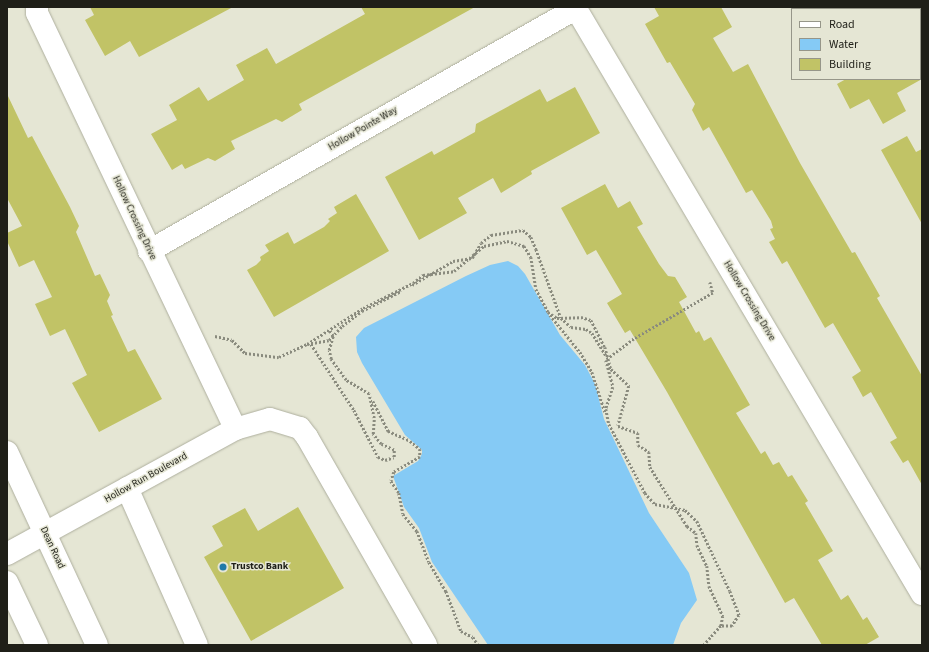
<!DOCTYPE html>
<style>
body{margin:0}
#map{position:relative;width:929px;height:652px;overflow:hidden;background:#e5e6d4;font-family:"Source Sans 3",sans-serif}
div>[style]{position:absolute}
.water>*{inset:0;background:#85caf5}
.building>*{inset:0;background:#c1c366}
.path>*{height:2.5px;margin-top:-1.25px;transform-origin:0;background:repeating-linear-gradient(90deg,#8a8b7e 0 2px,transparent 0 4px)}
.roads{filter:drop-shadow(0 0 1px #aeaf9e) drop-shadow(0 0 1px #aeaf9e)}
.minor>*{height:22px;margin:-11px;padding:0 11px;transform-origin:11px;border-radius:11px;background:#fff}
.major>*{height:22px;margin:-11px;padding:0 11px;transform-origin:11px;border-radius:11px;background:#fff}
.dots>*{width:11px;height:11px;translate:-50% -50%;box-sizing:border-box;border:2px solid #e5e6d4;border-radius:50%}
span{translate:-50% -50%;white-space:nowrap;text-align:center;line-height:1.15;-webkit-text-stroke:3px #e5e6d4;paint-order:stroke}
.street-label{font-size:10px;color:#1f1f18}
.poi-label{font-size:10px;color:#1f1f18;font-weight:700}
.left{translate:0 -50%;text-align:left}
.frame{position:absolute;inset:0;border:8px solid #1f1f18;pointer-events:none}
.legend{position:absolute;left:791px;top:8px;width:130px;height:72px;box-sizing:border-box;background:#e5e6d4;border:1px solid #969689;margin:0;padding:5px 7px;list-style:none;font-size:12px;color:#1f1f18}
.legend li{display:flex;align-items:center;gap:8px;height:20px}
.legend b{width:20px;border:1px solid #969689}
</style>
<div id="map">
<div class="water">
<div style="clip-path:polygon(508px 261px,518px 266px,525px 274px,560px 335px,585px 365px,595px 384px,604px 419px,649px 513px,689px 573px,697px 600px,681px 623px,673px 645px,488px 645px,432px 562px,419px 528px,404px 507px,393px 476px,418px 461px,422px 454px,422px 450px,405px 435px,362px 363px,357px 352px,356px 337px,364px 328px,466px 276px,490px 265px)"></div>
</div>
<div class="building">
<div style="clip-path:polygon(90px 7px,233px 7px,139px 57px,130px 41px,105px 56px,85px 20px,94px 15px)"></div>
<div style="clip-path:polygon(361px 7px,475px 7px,299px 104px,302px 110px,282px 122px,276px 119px,231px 141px,235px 149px,215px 161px,208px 158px,185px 169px,182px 164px,172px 170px,151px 134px,177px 120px,169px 105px,199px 87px,208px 101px,244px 80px,236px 65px,267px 48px,276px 64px,365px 14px)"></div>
<div style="clip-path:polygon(654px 7px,721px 7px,732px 27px,713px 38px,733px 72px,748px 64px,800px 163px,852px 253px,855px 252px,880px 296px,877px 298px,922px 376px,922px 485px,908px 460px,903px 463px,890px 442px,897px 438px,871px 392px,863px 397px,852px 377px,861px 371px,833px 323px,825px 328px,787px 261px,782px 264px,769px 242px,775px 239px,770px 229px,773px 228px,771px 221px,752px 190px,746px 193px,709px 127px,703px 131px,692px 110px,695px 104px,670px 62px,667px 63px,645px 24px,659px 16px)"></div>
<div style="clip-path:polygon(846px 79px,922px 79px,897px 93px,906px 111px,883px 124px,869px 99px,850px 109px,837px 84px)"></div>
<div style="clip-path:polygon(575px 87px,600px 133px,531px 171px,532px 174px,501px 193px,493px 178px,458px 198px,467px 213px,419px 240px,385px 177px,432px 151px,434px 155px,475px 132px,476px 124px,540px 89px,547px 102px)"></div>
<div style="clip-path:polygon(7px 94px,28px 138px,32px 136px,70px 207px,79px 226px,76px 232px,95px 276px,100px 274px,110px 295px,107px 301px,113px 315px,111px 316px,128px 352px,135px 349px,162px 399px,99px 432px,72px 383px,87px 375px,65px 329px,50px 336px,35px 304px,52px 297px,34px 260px,19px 267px,7px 241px,7px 233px,22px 226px,7px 198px)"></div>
<div style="clip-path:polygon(907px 136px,916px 152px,922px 149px,922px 224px,881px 150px)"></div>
<div style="clip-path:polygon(605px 184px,618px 208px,630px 201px,643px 224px,637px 227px,659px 264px,668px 276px,675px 277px,687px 297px,679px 302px,696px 333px,699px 331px,704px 341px,711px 337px,750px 405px,736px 413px,761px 454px,765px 451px,773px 465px,779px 462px,788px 477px,792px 475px,808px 501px,805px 503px,833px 551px,818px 560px,841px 600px,848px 595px,863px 620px,867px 617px,879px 637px,865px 645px,822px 645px,794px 598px,785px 603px,667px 392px,630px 330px,625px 333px,607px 303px,622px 294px,596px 250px,587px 255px,561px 208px)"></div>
<div style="clip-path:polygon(356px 194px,389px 251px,274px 317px,247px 270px,256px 265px,261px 260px,260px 257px,269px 251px,265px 245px,288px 232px,294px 244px,324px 227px,330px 221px,328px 219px,337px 213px,334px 207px)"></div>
<div style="clip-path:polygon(298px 507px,344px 588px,251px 641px,204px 557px,223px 546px,212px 526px,245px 508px,258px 531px)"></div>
</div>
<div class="path">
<div style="left:710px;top:282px;width:11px;rotate:75deg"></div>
<div style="left:713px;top:293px;width:91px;rotate:149.8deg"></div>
<div style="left:634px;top:339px;width:35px;rotate:143deg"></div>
<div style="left:606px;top:360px;width:28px;rotate:75deg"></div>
<div style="left:613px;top:387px;width:23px;rotate:108deg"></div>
<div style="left:606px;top:409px;width:15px;rotate:79deg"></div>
<div style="left:609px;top:424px;width:78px;rotate:62.4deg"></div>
<div style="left:645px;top:493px;width:15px;rotate:48deg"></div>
<div style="left:655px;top:504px;width:31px;rotate:11deg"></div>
<div style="left:685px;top:510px;width:16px;rotate:43deg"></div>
<div style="left:697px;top:521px;width:77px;rotate:64.8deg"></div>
<div style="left:730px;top:591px;width:26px;rotate:69deg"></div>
<div style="left:739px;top:615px;width:13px;rotate:122deg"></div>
<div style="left:732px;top:626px;width:11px;rotate:180deg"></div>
<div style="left:412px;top:285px;width:48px;rotate:-30.3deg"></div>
<div style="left:453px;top:261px;width:19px;rotate:-9deg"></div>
<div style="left:472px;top:258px;width:17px;rotate:-59deg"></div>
<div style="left:481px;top:243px;width:13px;rotate:-39deg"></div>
<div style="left:491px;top:235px;width:32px;rotate:-9deg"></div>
<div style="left:523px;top:230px;width:11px;rotate:41deg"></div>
<div style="left:531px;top:237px;width:13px;rotate:67deg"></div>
<div style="left:536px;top:249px;width:73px;rotate:70.1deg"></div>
<div style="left:561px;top:318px;width:13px;rotate:42deg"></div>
<div style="left:571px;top:327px;width:15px;rotate:8deg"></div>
<div style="left:586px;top:329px;width:7px;rotate:34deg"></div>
<div style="left:592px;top:333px;width:28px;rotate:58deg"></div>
<div style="left:550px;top:315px;width:48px;rotate:51deg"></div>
<div style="left:580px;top:352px;width:23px;rotate:59deg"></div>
<div style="left:592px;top:372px;width:42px;rotate:72deg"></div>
<div style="left:215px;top:336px;width:17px;rotate:13deg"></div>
<div style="left:232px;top:340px;width:18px;rotate:45deg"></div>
<div style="left:245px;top:353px;width:34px;rotate:7deg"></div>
<div style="left:279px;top:357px;width:31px;rotate:-25deg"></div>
<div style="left:307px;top:344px;width:22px;rotate:-10deg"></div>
<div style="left:329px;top:340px;width:19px;rotate:-47deg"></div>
<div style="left:342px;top:326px;width:25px;rotate:-37deg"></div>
<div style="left:362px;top:311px;width:44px;rotate:-27.1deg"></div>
<div style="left:307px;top:344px;width:67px;rotate:-32.7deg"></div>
<div style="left:363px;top:308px;width:56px;rotate:-26.6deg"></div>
<div style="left:413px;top:283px;width:13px;rotate:-39deg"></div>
<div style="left:423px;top:275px;width:31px;rotate:-7deg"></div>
<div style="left:454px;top:271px;width:39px;rotate:-40deg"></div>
<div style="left:484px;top:246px;width:24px;rotate:-12deg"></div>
<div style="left:507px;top:241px;width:18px;rotate:16deg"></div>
<div style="left:524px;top:246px;width:13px;rotate:58deg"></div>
<div style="left:531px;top:257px;width:32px;rotate:81deg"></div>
<div style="left:536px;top:289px;width:26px;rotate:62deg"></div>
<div style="left:548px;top:312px;width:11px;rotate:34deg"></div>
<div style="left:557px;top:318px;width:24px;rotate:-2deg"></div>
<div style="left:581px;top:317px;width:10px;rotate:17deg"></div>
<div style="left:591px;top:320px;width:30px;rotate:63deg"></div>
<div style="left:605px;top:347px;width:23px;rotate:75deg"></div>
<div style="left:611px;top:369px;width:25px;rotate:43deg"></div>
<div style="left:629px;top:386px;width:41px;rotate:105.4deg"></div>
<div style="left:618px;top:426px;width:21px;rotate:19deg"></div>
<div style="left:638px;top:433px;width:12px;rotate:90deg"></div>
<div style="left:638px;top:445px;width:13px;rotate:32deg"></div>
<div style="left:649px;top:452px;width:15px;rotate:86deg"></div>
<div style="left:650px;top:467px;width:70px;rotate:57.9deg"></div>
<div style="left:687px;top:526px;width:11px;rotate:38deg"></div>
<div style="left:696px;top:533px;width:12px;rotate:85deg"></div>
<div style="left:697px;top:545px;width:23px;rotate:65deg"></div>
<div style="left:707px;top:566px;width:20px;rotate:84deg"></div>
<div style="left:709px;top:586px;width:33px;rotate:65deg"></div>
<div style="left:723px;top:616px;width:10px;rotate:101deg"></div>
<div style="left:721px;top:626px;width:25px;rotate:132deg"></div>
<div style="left:311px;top:344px;width:79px;rotate:56.9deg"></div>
<div style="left:354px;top:410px;width:53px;rotate:62.9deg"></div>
<div style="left:378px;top:457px;width:8px;rotate:23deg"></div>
<div style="left:385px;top:460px;width:9px;rotate:-18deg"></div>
<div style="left:394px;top:457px;width:7px;rotate:-90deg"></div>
<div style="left:394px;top:450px;width:14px;rotate:-155deg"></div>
<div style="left:381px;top:444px;width:13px;rotate:-129deg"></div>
<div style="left:373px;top:434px;width:16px;rotate:-86deg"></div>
<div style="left:374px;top:418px;width:25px;rotate:-102deg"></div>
<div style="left:369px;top:394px;width:27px;rotate:-149deg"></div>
<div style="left:346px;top:380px;width:26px;rotate:-126deg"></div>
<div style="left:331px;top:359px;width:9px;rotate:-103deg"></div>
<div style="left:329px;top:350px;width:15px;rotate:-74deg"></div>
<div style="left:333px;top:336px;width:7px;rotate:-124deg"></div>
<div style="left:373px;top:401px;width:34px;rotate:63deg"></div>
<div style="left:388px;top:431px;width:24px;rotate:24deg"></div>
<div style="left:410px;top:441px;width:13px;rotate:39deg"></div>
<div style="left:420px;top:449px;width:8px;rotate:90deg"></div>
<div style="left:420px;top:457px;width:30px;rotate:150deg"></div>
<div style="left:394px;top:472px;width:9px;rotate:108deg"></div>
<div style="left:391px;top:481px;width:14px;rotate:56deg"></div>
<div style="left:399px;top:493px;width:21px;rotate:79deg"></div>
<div style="left:403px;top:514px;width:22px;rotate:51deg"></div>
<div style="left:417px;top:531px;width:33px;rotate:69deg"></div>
<div style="left:429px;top:562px;width:34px;rotate:60deg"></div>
<div style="left:446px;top:591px;width:43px;rotate:69.4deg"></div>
<div style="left:461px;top:631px;width:13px;rotate:27deg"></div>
<div style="left:473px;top:637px;width:9px;rotate:58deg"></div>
</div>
<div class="roads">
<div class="minor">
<div style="left:37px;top:7px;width:6px;rotate:90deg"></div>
<div style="left:37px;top:13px;width:461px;rotate:64.5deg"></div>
<div style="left:575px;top:7px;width:682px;rotate:59.41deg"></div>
<div style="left:921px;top:7px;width:1px;rotate:45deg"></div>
<div style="left:149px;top:251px;width:491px;rotate:-29.6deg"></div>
<div style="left:127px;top:488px;width:172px;rotate:66deg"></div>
<div style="left:7px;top:554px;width:260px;rotate:-28.7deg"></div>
<div style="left:235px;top:429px;width:36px;rotate:-16deg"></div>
<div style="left:270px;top:419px;width:31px;rotate:17deg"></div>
<div style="left:300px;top:428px;width:11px;rotate:52deg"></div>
<div style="left:307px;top:437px;width:240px;rotate:60.2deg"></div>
</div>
<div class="major">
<div style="left:7px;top:452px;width:213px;rotate:65deg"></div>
<div style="left:7px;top:582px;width:70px;rotate:64.5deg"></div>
</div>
</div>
<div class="dots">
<div style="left:223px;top:567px;background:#2079a8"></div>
</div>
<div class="street-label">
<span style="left:363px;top:129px;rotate:-30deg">Hollow Pointe Way</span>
<span style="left:134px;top:218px;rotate:65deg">Hollow Crossing Drive</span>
<span style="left:749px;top:301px;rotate:59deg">Hollow Crossing Drive</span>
<span style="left:146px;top:478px;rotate:-29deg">Hollow Run Boulevard</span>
<span style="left:52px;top:548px;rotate:65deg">Dean Road</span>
</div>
<div class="poi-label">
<span class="left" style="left:231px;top:567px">Trustco Bank</span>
</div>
<div class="frame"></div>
<ul class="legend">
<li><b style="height:5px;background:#fff"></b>Road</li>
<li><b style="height:11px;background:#85caf5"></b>Water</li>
<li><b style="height:11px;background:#c1c366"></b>Building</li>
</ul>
</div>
